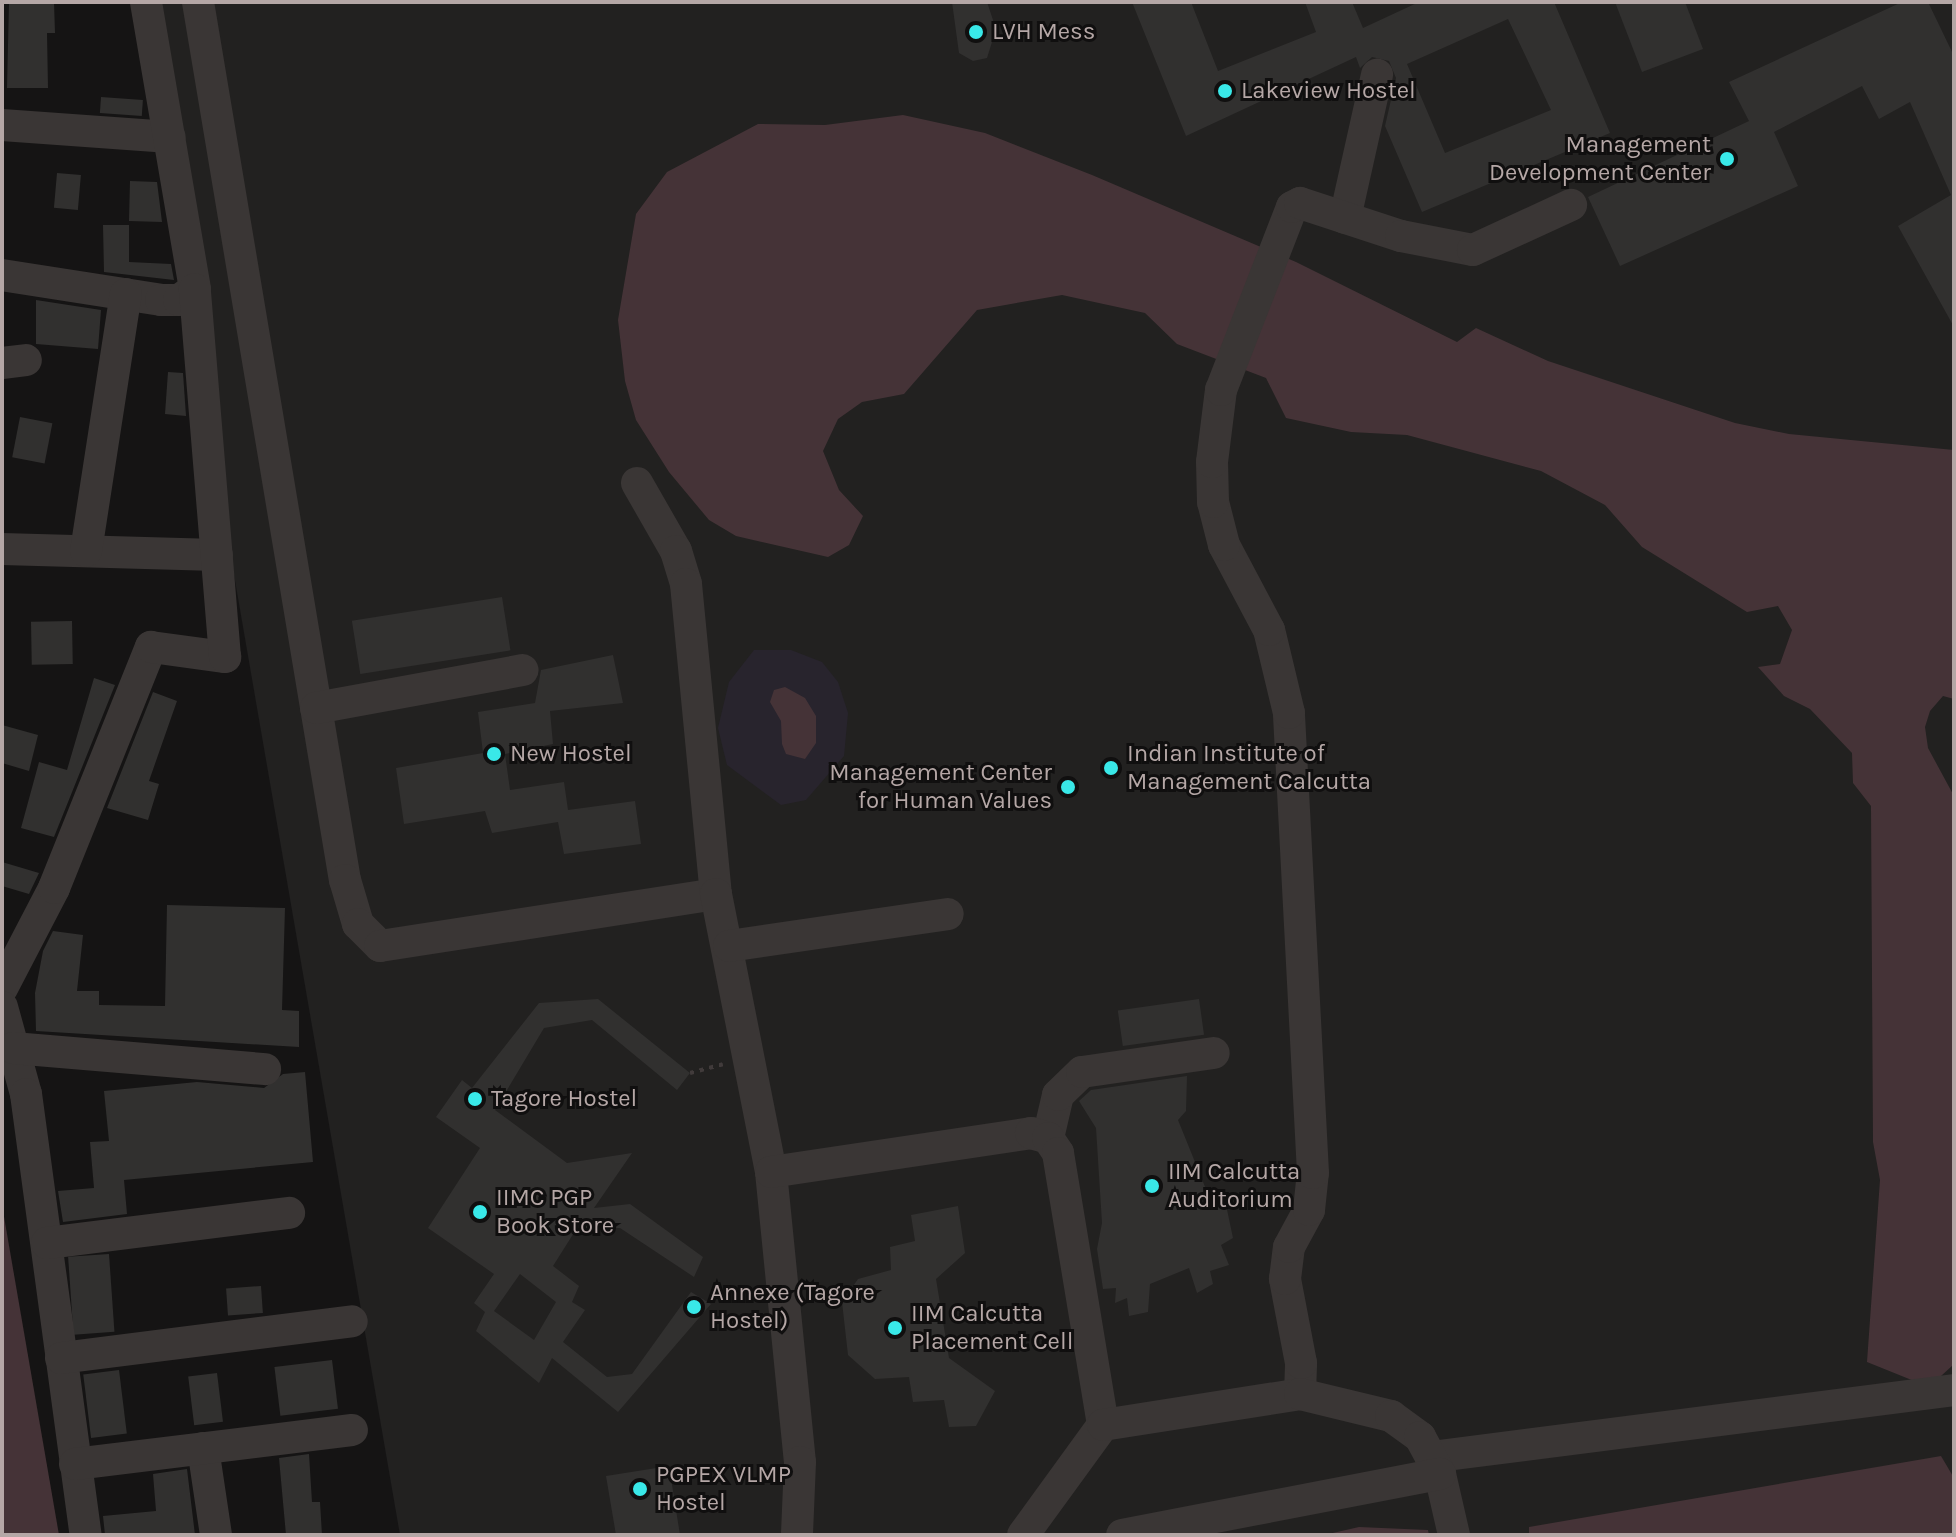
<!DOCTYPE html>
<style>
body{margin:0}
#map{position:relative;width:1956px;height:1537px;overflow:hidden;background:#151414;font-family:Karla,sans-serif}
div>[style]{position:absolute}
.built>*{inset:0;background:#222120}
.green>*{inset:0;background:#28242d}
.water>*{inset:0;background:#453337}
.building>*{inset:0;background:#31302f;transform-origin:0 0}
.path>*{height:4px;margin-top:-2px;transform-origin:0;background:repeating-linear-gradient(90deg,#413b3b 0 4px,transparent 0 10px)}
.minor>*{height:32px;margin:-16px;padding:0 16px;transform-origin:16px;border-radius:16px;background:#3a3635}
.dots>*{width:22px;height:22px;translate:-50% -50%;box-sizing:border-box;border:4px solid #100f0f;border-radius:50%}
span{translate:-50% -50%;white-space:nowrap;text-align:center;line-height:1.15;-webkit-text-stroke:6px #100f0f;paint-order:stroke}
.poi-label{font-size:24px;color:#b5a7a6}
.left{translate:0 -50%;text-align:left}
.right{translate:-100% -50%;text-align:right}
.frame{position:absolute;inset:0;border:4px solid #b5a7a6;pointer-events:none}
</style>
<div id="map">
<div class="built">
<div style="clip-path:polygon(135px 2px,1954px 2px,1954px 1535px,400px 1535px)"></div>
</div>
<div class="green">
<div style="clip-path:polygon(754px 650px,791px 650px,822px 662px,838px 682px,848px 713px,844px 756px,806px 800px,781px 805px,727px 765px,718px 728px,729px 682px)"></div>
</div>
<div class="water">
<div style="clip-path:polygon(903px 115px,985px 133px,1092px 175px,1296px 262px,1457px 342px,1476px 328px,1548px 361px,1735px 423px,1789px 434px,1954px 450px,1954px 699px,1943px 696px,1930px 711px,1925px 727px,1928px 748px,1954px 796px,1953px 1365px,1929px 1387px,1867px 1362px,1880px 1180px,1873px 1142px,1871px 806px,1853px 783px,1852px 753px,1810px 709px,1784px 696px,1758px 667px,1780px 664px,1792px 630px,1778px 606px,1747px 612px,1642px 547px,1605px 505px,1541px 471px,1407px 435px,1351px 432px,1286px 418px,1266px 378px,1177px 344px,1145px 313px,1062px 295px,977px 310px,904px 394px,862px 402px,838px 419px,823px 451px,839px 490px,863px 516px,849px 545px,828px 557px,736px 536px,709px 520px,669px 472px,636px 420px,625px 381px,618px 320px,636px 214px,667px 172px,758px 124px,825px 125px)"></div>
<div style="clip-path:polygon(785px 687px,805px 698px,816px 716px,816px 743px,805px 759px,786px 754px,782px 744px,781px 721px,770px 702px,774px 690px)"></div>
<div style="clip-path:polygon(2px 1205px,59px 1535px,2px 1535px)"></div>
<div style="clip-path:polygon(1941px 1456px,1954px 1478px,1954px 1535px,1529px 1535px,1529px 1527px)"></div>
<div style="clip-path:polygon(1359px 1527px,1428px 1530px,1429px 1535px,1324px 1535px)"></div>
</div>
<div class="building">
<div style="clip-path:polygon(54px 2px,55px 33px,47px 33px,48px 88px,7px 88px,9px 3px)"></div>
<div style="clip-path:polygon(952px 2px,987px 2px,996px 29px,987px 58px,973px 61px,959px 53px)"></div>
<div style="clip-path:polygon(evenodd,1132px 2px,1191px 2px,1218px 71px,1316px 32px,1305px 2px,1352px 2px,1363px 28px,1419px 2px,1554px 2px,1610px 133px,1422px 212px,1385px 126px,1396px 78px,1389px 61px,1372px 57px,1360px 68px,1356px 57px,1186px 136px,1132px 2px,1508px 19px,1551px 110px,1445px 153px,1407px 64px,1508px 19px)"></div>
<div style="clip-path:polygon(1615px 2px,1685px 2px,1703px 49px,1642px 72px)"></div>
<div style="clip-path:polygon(1902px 2px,1928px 2px,1954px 56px,1954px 327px,1898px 226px,1951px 195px,1910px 102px,1879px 119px,1862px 86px,1774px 132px,1798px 186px,1620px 266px,1588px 197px,1749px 121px,1729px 82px)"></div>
<div style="left:101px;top:97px;width:42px;height:16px;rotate:4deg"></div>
<div style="left:57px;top:173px;width:24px;height:35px;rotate:5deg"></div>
<div style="clip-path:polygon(130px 181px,157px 182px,162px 222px,129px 221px)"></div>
<div style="clip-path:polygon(103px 225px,129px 225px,129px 262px,171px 264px,174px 280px,104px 272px)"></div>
<div style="clip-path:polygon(36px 300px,101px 310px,98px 349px,36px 344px)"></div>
<div style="clip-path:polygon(168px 372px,183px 373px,186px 416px,165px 414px)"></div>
<div style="left:20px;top:417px;width:33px;height:41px;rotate:11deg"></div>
<div style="left:502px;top:597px;width:54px;height:152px;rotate:81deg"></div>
<div style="left:72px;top:621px;width:43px;height:41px;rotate:89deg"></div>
<div style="clip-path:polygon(613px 655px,623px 703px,550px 711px,553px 744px,505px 754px,510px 790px,564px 782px,568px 810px,635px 801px,641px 844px,564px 854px,558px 822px,492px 833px,485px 811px,404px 824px,396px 768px,483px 753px,478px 712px,535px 703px,541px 670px)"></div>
<div style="clip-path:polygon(94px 678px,115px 685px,54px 837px,21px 828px,39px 762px,67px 770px)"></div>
<div style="clip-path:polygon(153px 692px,177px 701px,149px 781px,159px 784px,148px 820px,107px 808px)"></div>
<div style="clip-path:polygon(2px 725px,38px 735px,29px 771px,2px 763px)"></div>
<div style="clip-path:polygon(2px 862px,39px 873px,29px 894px,2px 886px)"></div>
<div style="clip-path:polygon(167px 905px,285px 908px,282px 1010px,299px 1011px,299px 1047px,36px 1031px,35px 993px,43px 951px,53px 931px,83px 935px,77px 991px,99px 991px,99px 1005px,165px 1006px)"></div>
<div style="clip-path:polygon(evenodd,598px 999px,690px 1073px,677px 1090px,592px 1020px,544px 1028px,495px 1110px,567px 1163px,632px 1153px,594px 1208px,630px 1204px,703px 1257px,694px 1277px,620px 1228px,577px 1228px,553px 1266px,579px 1286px,572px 1302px,585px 1310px,563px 1342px,607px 1377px,632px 1374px,691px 1292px,711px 1304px,618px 1412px,552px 1358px,539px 1383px,476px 1331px,485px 1312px,474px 1303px,494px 1274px,428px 1228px,480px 1148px,436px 1117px,462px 1080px,472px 1088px,539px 1003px,598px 999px,520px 1274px,556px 1302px,534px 1340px,494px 1311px,520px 1274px)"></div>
<div style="left:1199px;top:999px;width:36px;height:82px;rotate:82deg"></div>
<div style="clip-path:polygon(305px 1072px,313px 1162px,124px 1180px,127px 1214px,63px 1222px,58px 1191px,94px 1188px,90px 1142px,109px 1141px,104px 1091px,197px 1082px,264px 1088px,283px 1074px)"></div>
<div style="clip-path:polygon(1187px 1076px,1186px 1111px,1178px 1120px,1212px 1204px,1225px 1200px,1233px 1238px,1221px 1245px,1229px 1265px,1210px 1271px,1213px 1284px,1197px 1293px,1189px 1268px,1150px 1284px,1148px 1312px,1129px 1316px,1127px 1298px,1115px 1303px,1116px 1288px,1103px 1289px,1097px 1249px,1102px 1223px,1096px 1128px,1079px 1101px,1091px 1090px)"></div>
<div style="clip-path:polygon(958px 1206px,965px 1253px,936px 1279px,949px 1358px,995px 1391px,976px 1426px,949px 1427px,944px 1400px,913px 1402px,909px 1377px,875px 1379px,848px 1355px,842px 1302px,858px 1279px,891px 1270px,890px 1247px,915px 1241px,911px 1215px)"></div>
<div style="left:109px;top:1254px;width:78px;height:41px;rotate:86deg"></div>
<div style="left:261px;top:1286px;width:27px;height:35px;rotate:86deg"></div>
<div style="left:332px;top:1360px;width:49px;height:58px;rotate:83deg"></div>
<div style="left:119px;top:1370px;width:64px;height:36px;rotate:83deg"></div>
<div style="left:217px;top:1373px;width:49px;height:29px;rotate:83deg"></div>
<div style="clip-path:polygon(309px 1454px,312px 1502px,320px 1502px,322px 1535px,286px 1535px,279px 1458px)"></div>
<div style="clip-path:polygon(669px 1466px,680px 1535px,616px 1535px,606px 1476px)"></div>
<div style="clip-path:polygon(187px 1469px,195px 1535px,105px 1535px,103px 1516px,156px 1511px,153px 1474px)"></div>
</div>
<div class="path">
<div style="left:690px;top:1073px;width:34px;rotate:-15deg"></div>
</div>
<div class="minor">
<div style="left:198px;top:2px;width:890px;rotate:80.5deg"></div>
<div style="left:345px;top:880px;width:46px;rotate:73.5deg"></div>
<div style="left:358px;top:924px;width:31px;rotate:45deg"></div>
<div style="left:380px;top:946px;width:340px;rotate:-8.8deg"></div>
<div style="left:2px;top:125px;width:168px;rotate:4.1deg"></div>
<div style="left:1345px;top:218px;width:147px;rotate:-77.4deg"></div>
<div style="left:2px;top:275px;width:161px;rotate:8.9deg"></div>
<div style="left:161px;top:300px;width:18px"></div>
<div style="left:179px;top:300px;width:19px;rotate:-35deg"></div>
<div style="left:195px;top:289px;width:291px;rotate:-99.7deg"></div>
<div style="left:2px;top:363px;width:24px;rotate:-7deg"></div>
<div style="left:637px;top:483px;width:78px;rotate:60.2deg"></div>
<div style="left:676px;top:551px;width:34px;rotate:73deg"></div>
<div style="left:686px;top:584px;width:311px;rotate:84.5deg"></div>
<div style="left:716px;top:894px;width:283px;rotate:78.8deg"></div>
<div style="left:771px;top:1172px;width:291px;rotate:84.3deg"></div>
<div style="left:800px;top:1462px;width:73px;rotate:92.4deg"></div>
<div style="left:2px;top:549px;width:215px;rotate:1.6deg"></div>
<div style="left:86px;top:551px;width:260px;rotate:-81.2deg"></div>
<div style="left:316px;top:708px;width:210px;rotate:-10.4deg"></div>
<div style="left:729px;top:946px;width:221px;rotate:-8.3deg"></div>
<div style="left:2px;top:988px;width:113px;rotate:-62.5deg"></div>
<div style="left:54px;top:888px;width:260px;rotate:-68.1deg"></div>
<div style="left:151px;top:647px;width:75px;rotate:7.7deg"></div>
<div style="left:225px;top:657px;width:369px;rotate:-94.7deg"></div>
<div style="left:2px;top:1007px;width:90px;rotate:74.6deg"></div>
<div style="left:26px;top:1094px;width:445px;rotate:82.3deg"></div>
<div style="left:13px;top:1048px;width:253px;rotate:4.8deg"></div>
<div style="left:1048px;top:1138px;width:44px;rotate:-76.9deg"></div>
<div style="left:1058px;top:1095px;width:33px;rotate:-44deg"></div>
<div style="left:1082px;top:1072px;width:133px;rotate:-8.2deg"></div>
<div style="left:771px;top:1172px;width:263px;rotate:-8.5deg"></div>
<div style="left:1031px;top:1133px;width:18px;rotate:16deg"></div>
<div style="left:1048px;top:1138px;width:18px;rotate:56deg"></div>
<div style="left:1058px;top:1153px;width:276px;rotate:80.6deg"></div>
<div style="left:47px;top:1243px;width:244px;rotate:-7.1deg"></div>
<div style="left:61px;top:1358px;width:293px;rotate:-7.2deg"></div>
<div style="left:1300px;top:1394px;width:31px;rotate:-88deg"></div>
<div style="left:1301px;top:1363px;width:86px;rotate:-100.8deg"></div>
<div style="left:1285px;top:1279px;width:32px;rotate:-83deg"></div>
<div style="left:1289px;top:1247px;width:42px;rotate:-61.6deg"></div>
<div style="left:1309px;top:1210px;width:37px;rotate:-84deg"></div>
<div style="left:1313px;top:1173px;width:461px;rotate:-93deg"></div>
<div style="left:1289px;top:713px;width:85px;rotate:-103.5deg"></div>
<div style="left:1269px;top:630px;width:96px;rotate:-117.9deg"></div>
<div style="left:1224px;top:545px;width:44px;rotate:-104.3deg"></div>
<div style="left:1213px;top:502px;width:40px;rotate:-91.4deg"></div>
<div style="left:1212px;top:462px;width:73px;rotate:-82.9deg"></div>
<div style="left:1221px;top:390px;width:196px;rotate:-68.8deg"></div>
<div style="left:1292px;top:207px;width:9px;rotate:-27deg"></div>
<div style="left:1300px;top:203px;width:106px;rotate:18.1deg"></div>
<div style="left:1401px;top:236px;width:73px;rotate:11deg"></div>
<div style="left:1473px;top:250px;width:108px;rotate:-24.7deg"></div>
<div style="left:203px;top:1448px;width:88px;rotate:81.5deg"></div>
<div style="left:1431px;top:1457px;width:527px;rotate:-7.3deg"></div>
<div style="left:75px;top:1464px;width:279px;rotate:-7deg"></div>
<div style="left:1023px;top:1535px;width:136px;rotate:-54deg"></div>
<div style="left:1103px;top:1425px;width:199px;rotate:-8.9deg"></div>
<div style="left:1300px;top:1394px;width:94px;rotate:13.6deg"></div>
<div style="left:1391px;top:1416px;width:36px;rotate:36deg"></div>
<div style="left:1420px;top:1437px;width:42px;rotate:61.6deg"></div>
<div style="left:1440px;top:1474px;width:63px;rotate:77.1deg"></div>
<div style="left:1122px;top:1535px;width:324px;rotate:-10.9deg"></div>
</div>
<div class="dots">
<div style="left:976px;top:32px;background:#39e8e8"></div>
<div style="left:1225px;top:91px;background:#39e8e8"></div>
<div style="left:1727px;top:159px;background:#39e8e8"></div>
<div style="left:494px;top:754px;background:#39e8e8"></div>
<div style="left:1111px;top:768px;background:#39e8e8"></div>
<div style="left:1068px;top:787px;background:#39e8e8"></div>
<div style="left:475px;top:1099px;background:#39e8e8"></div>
<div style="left:1152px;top:1186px;background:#39e8e8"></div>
<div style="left:480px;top:1212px;background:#39e8e8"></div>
<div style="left:694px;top:1307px;background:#39e8e8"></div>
<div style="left:895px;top:1328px;background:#39e8e8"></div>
<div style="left:640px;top:1489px;background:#39e8e8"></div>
</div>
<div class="poi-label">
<span class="left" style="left:992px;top:32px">LVH Mess</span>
<span class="left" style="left:1241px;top:91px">Lakeview Hostel</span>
<span class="right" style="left:1711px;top:159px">Management<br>Development Center</span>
<span class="left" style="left:510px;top:754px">New Hostel</span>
<span class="left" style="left:1127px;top:768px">Indian Institute of<br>Management Calcutta</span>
<span class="right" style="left:1052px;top:787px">Management Center<br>for Human Values</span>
<span class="left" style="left:491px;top:1099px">Tagore Hostel</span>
<span class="left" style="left:1168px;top:1186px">IIM Calcutta<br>Auditorium</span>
<span class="left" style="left:496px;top:1212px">IIMC PGP<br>Book Store</span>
<span class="left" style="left:710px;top:1307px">Annexe (Tagore<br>Hostel)</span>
<span class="left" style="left:911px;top:1328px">IIM Calcutta<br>Placement Cell</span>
<span class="left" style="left:656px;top:1489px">PGPEX VLMP<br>Hostel</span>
</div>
<div class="frame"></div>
</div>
